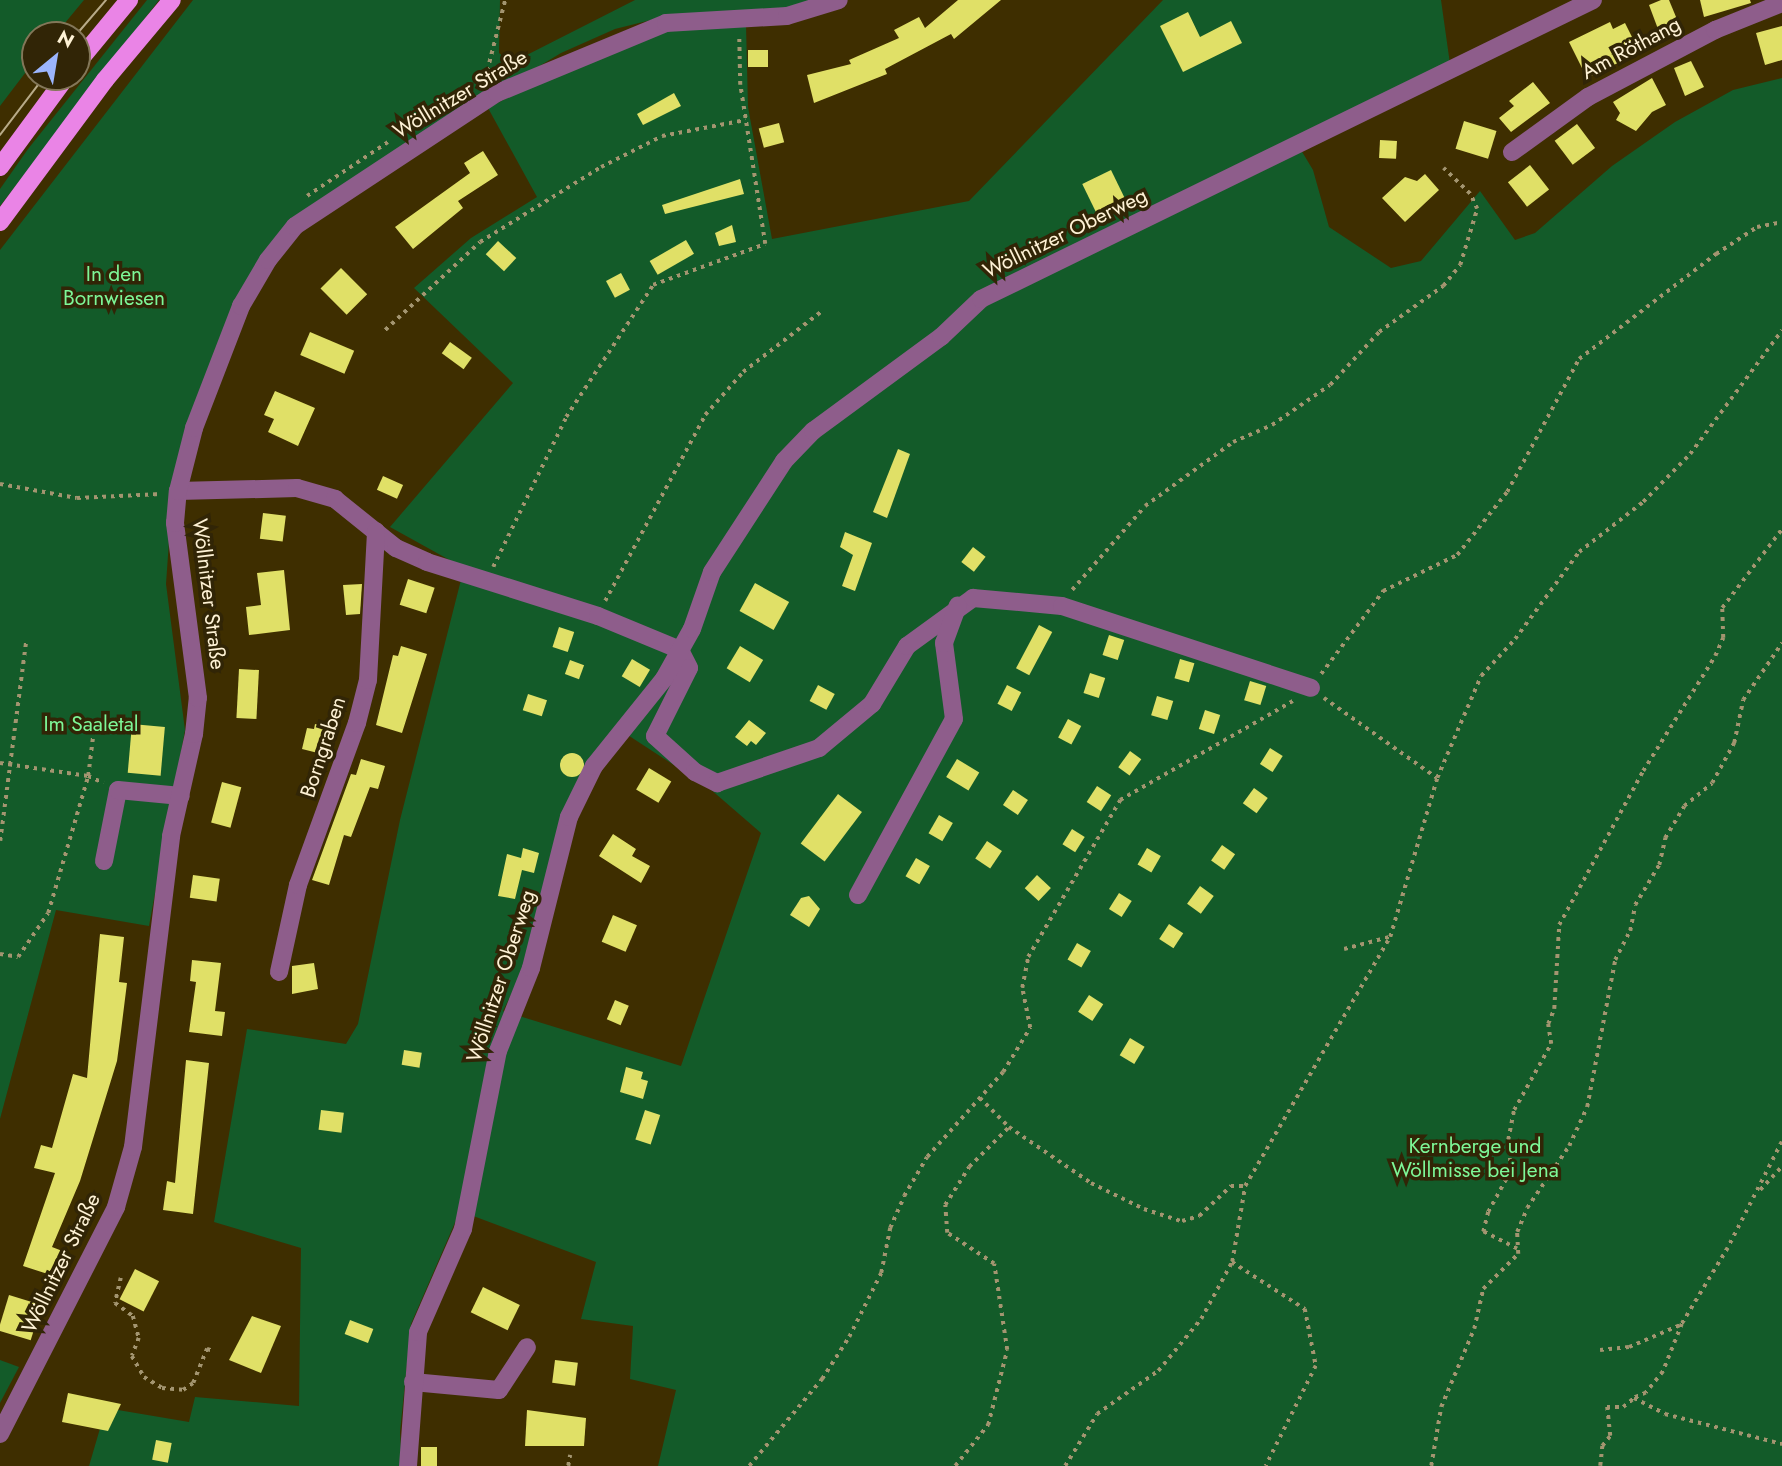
<!DOCTYPE html>
<meta charset="utf-8">
<style>
body{margin:0}
#map{position:relative;width:1782px;height:1466px;overflow:hidden;background:#3e2e00;font-family:Jost,sans-serif}
div>[style]{position:absolute}
.green>*{inset:0;background:#135b29}
.building>*{inset:0;background:#e0e067;transform-origin:0 0}
.round{border-radius:50%}
.path>*{height:3.5px;margin-top:-1.75px;transform-origin:0;background:repeating-linear-gradient(90deg,#a39570 0 3.5px,transparent 0 8.5px)}
.minor>*{height:18px;margin:-9px;padding:0 9px;transform-origin:9px;border-radius:9px;background:#8e5d8b}
.major>*{height:18px;margin:-9px;padding:0 9px;transform-origin:9px;border-radius:9px;background:#ea84e6}
.tram>*{height:2px;margin:-1px;padding:0 1px;transform-origin:1px;border-radius:1px;background:#b8ab88}
span{translate:-50% -50%;white-space:nowrap;text-align:center;line-height:1.15;-webkit-text-stroke:7px #312506;paint-order:stroke}
.street-label{font-size:21px;color:#fef2d5}
.park-label{font-size:21px;color:#7df797}
.north{position:absolute;left:21px;top:21px;width:70px;height:70px;box-sizing:border-box;background:#312506;border:2px solid #837759;border-radius:50%;rotate:30deg;font-size:19px;font-weight:700;line-height:28px;text-align:center;color:#fef2d5}
.north::after{content:'';display:block;margin:auto;width:24px;height:32px;background:#9bb5fd;clip-path:polygon(50% 0,100% 100%,50% 72%,0 100%)}
</style>
<div id="map">
<div class="green">
<div style="clip-path:polygon(0 0,84px 0,55px 35px,35px 35px,35px 60px,0 106px)"></div>
<div style="clip-path:polygon(147px 0,159px 0,0 206px,0 189px,28px 149px)"></div>
<div style="clip-path:polygon(193px 0,500px 0,499px 53px,511px 63px,635px 0,820px 0,793px 8px,663px 17px,615px 29px,561px 53px,344px 184px,254px 271px,173px 485px,166px 584px,185px 730px,149px 926px,56px 910px,0 1119px,0 250px)"></div>
<div style="clip-path:polygon(evenodd,1163px 0,1441px 0,1451px 71px,1301px 150px,1313px 170px,1329px 227px,1391px 268px,1421px 261px,1480px 191px,1515px 240px,1535px 233px,1612px 166px,1675px 122px,1733px 90px,1782px 78px,1782px 1466px,658px 1466px,676px 1390px,630px 1379px,633px 1326px,581px 1319px,596px 1262px,460px 1211px,411px 1324px,400px 1432px,402px 1466px,89px 1466px,106px 1408px,189px 1422px,195px 1397px,299px 1406px,301px 1248px,214px 1222px,247px 1029px,346px 1044px,358px 1024px,400px 820px,464px 568px,390px 527px,513px 383px,414px 288px,471px 238px,537px 197px,488px 108px,597px 51px,682px 27px,746px 25px,748px 107px,772px 239px,969px 201px,1163px 0,617px 728px,709px 788px,761px 833px,681px 1066px,503px 1011px,527px 962px,595px 755px,617px 728px)"></div>
<div style="clip-path:polygon(0 1360px,19px 1367px,0 1403px)"></div>
</div>
<div class="building">
<div style="clip-path:polygon(958px 0,1001px 0,954px 39px,951px 34px,885px 69px,887px 74px,814px 103px,807px 75px,851px 64px,849px 60px,899px 38px,894px 30px,919px 17px,925px 28px)"></div>
<div style="clip-path:polygon(1661px 0,1669px 0,1681px 29px,1661px 37px,1649px 5px)"></div>
<div style="clip-path:polygon(1700px 0,1750px 0,1751px 3px,1704px 17px)"></div>
<div style="clip-path:polygon(1188px 12px,1200px 37px,1231px 21px,1242px 43px,1183px 72px,1160px 26px)"></div>
<div style="clip-path:polygon(1610px 22px,1613px 29px,1625px 23px,1636px 45px,1621px 53px,1624px 60px,1587px 78px,1569px 42px)"></div>
<div style="clip-path:polygon(1782px 26px,1782px 60px,1765px 65px,1756px 33px)"></div>
<div style="left:748px;top:50px;width:20px;height:17px"></div>
<div style="clip-path:polygon(1691px 61px,1704px 87px,1685px 96px,1674px 68px)"></div>
<div style="clip-path:polygon(1652px 78px,1666px 105px,1652px 112px,1636px 131px,1616px 120px,1620px 113px,1613px 102px)"></div>
<div style="clip-path:polygon(1533px 82px,1550px 103px,1511px 132px,1499px 118px,1514px 106px,1509px 101px)"></div>
<div style="clip-path:polygon(674px 93px,681px 106px,643px 125px,637px 114px)"></div>
<div style="left:1464px;top:121px;width:34px;height:29px;rotate:17deg"></div>
<div style="left:779px;top:123px;width:20px;height:21px;rotate:75deg"></div>
<div style="left:1577px;top:124px;width:30px;height:28px;rotate:53deg"></div>
<div style="left:1380px;top:140px;width:17px;height:18px;rotate:3deg"></div>
<div style="clip-path:polygon(483px 151px,498px 175px,458px 201px,463px 208px,413px 249px,395px 227px,470px 173px,464px 163px)"></div>
<div style="left:1530px;top:165px;width:31px;height:28px;rotate:52deg"></div>
<div style="left:1111px;top:170px;width:37px;height:32px;rotate:64deg"></div>
<div style="clip-path:polygon(1425px 174px,1439px 190px,1405px 222px,1382px 198px,1405px 177px,1417px 181px)"></div>
<div style="clip-path:polygon(740px 179px,744px 194px,665px 214px,662px 205px)"></div>
<div style="clip-path:polygon(732px 225px,736px 242px,719px 246px,715px 233px)"></div>
<div style="left:686px;top:240px;width:16px;height:42px;rotate:60deg"></div>
<div style="left:498px;top:241px;width:25px;height:18px;rotate:43deg"></div>
<div style="left:341px;top:268px;width:37px;height:29px;rotate:45deg"></div>
<div style="left:621px;top:273px;width:19px;height:17px;rotate:62deg"></div>
<div style="left:310px;top:332px;width:48px;height:25px;rotate:23deg"></div>
<div style="left:450px;top:342px;width:27px;height:14px;rotate:36deg"></div>
<div style="clip-path:polygon(275px 391px,315px 408px,298px 446px,268px 432px,274px 419px,264px 415px)"></div>
<div style="clip-path:polygon(898px 449px,910px 454px,887px 518px,873px 512px)"></div>
<div style="left:383px;top:476px;width:22px;height:15px;rotate:24deg"></div>
<div style="left:263px;top:513px;width:23px;height:26px;rotate:7deg"></div>
<div style="clip-path:polygon(845px 532px,872px 543px,855px 591px,842px 586px,853px 555px,840px 547px)"></div>
<div style="left:973px;top:547px;width:16px;height:19px;rotate:38deg"></div>
<div style="clip-path:polygon(284px 570px,290px 630px,249px 635px,246px 607px,261px 605px,257px 573px)"></div>
<div style="left:408px;top:579px;width:28px;height:27px;rotate:18deg"></div>
<div style="left:755px;top:583px;width:39px;height:32px;rotate:29deg"></div>
<div style="clip-path:polygon(362px 584px,360px 614px,346px 615px,343px 585px)"></div>
<div style="left:1039px;top:625px;width:15px;height:49px;rotate:28deg"></div>
<div style="left:559px;top:627px;width:16px;height:21px;rotate:18deg"></div>
<div style="left:1109px;top:635px;width:16px;height:21px;rotate:18deg"></div>
<div style="clip-path:polygon(401px 646px,427px 654px,402px 733px,376px 725px,393px 655px,398px 656px)"></div>
<div style="left:740px;top:646px;width:27px;height:26px;rotate:31deg"></div>
<div style="left:632px;top:659px;width:21px;height:20px;rotate:31deg"></div>
<div style="left:1180px;top:659px;width:15px;height:20px;rotate:16deg"></div>
<div style="left:570px;top:660px;width:15px;height:15px;rotate:20deg"></div>
<div style="left:239px;top:669px;width:20px;height:49px;rotate:3deg"></div>
<div style="left:1090px;top:673px;width:16px;height:21px;rotate:18deg"></div>
<div style="left:1250px;top:681px;width:17px;height:20px;rotate:17deg"></div>
<div style="left:818px;top:685px;width:19px;height:18px;rotate:28deg"></div>
<div style="left:1007px;top:685px;width:16px;height:21px;rotate:27deg"></div>
<div style="left:528px;top:694px;width:20px;height:17px;rotate:18deg"></div>
<div style="left:1157px;top:696px;width:17px;height:20px;rotate:17deg"></div>
<div style="left:1205px;top:710px;width:16px;height:20px;rotate:18deg"></div>
<div style="left:1068px;top:719px;width:15px;height:21px;rotate:28deg"></div>
<div style="clip-path:polygon(749px 720px,766px 733px,756px 745px,751px 741px,747px 746px,735px 737px)"></div>
<div style="left:132px;top:724px;width:33px;height:49px;rotate:5deg"></div>
<div style="clip-path:polygon(315px 724px,337px 730px,330px 756px,302px 749px,307px 728px,314px 729px)"></div>
<div style="left:1270px;top:748px;width:15px;height:19px;rotate:32deg"></div>
<div style="left:1130px;top:751px;width:14px;height:20px;rotate:36deg"></div>
<div class="round" style="left:560px;top:753px;width:24px;height:24px"></div>
<div style="clip-path:polygon(361px 759px,385px 766px,378px 789px,370px 787px,351px 837px,344px 835px,329px 885px,312px 880px,351px 774px,356px 775px)"></div>
<div style="left:957px;top:759px;width:26px;height:21px;rotate:31deg"></div>
<div style="left:649px;top:768px;width:26px;height:25px;rotate:31deg"></div>
<div style="left:222px;top:782px;width:20px;height:42px;rotate:15deg"></div>
<div style="left:1097px;top:786px;width:17px;height:19px;rotate:33deg"></div>
<div style="left:1254px;top:788px;width:17px;height:19px;rotate:36deg"></div>
<div style="left:1013px;top:790px;width:18px;height:18px;rotate:34deg"></div>
<div style="left:838px;top:794px;width:30px;height:62px;rotate:37deg"></div>
<div style="left:939px;top:815px;width:16px;height:21px;rotate:30deg"></div>
<div style="left:1072px;top:829px;width:15px;height:18px;rotate:32deg"></div>
<div style="clip-path:polygon(613px 834px,636px 849px,632px 856px,650px 866px,641px 883px,599px 856px)"></div>
<div style="left:987px;top:841px;width:18px;height:21px;rotate:34deg"></div>
<div style="left:1222px;top:845px;width:16px;height:19px;rotate:35deg"></div>
<div style="clip-path:polygon(523px 848px,539px 853px,534px 873px,522px 870px,515px 899px,498px 896px,507px 854px,521px 858px)"></div>
<div style="left:1147px;top:848px;width:16px;height:19px;rotate:30deg"></div>
<div style="left:916px;top:858px;width:16px;height:21px;rotate:30deg"></div>
<div style="left:193px;top:875px;width:27px;height:23px;rotate:8deg"></div>
<div style="left:1037px;top:875px;width:19px;height:18px;rotate:43deg"></div>
<div style="left:1200px;top:886px;width:17px;height:22px;rotate:36deg"></div>
<div style="left:1119px;top:893px;width:15px;height:19px;rotate:32deg"></div>
<div style="clip-path:polygon(809px 896px,820px 909px,809px 927px,790px 915px,801px 898px)"></div>
<div style="left:613px;top:915px;width:26px;height:29px;rotate:23deg"></div>
<div style="left:1169px;top:924px;width:17px;height:18px;rotate:33deg"></div>
<div style="clip-path:polygon(100px 934px,124px 937px,119px 982px,127px 983px,121px 1031px,117px 1061px,80px 1181px,52px 1247px,65px 1252px,57px 1277px,23px 1266px,55px 1173px,34px 1168px,41px 1145px,52px 1148px,73px 1074px,87px 1078px)"></div>
<div style="left:1077px;top:943px;width:16px;height:19px;rotate:30deg"></div>
<div style="clip-path:polygon(192px 960px,221px 963px,215px 1011px,225px 1012px,222px 1036px,189px 1032px,196px 982px,190px 981px)"></div>
<div style="clip-path:polygon(314px 963px,318px 989px,292px 994px,292px 966px)"></div>
<div style="left:1089px;top:995px;width:17px;height:20px;rotate:33deg"></div>
<div style="left:615px;top:1000px;width:15px;height:21px;rotate:23deg"></div>
<div style="left:1130px;top:1038px;width:17px;height:20px;rotate:31deg"></div>
<div style="left:404px;top:1050px;width:18px;height:15px;rotate:9deg"></div>
<div style="clip-path:polygon(186px 1060px,209px 1063px,193px 1214px,163px 1210px,167px 1181px,175px 1183px)"></div>
<div style="clip-path:polygon(626px 1067px,643px 1072px,641px 1079px,648px 1081px,643px 1099px,620px 1092px)"></div>
<div style="left:321px;top:1110px;width:23px;height:20px;rotate:7deg"></div>
<div style="left:645px;top:1110px;width:16px;height:31px;rotate:18deg"></div>
<div style="left:135px;top:1269px;width:27px;height:34px;rotate:27deg"></div>
<div style="left:483px;top:1287px;width:41px;height:28px;rotate:26deg"></div>
<div style="left:9px;top:1295px;width:34px;height:37px;rotate:17deg"></div>
<div style="clip-path:polygon(252px 1316px,281px 1326px,261px 1373px,229px 1360px)"></div>
<div style="left:350px;top:1320px;width:25px;height:15px;rotate:21deg"></div>
<div style="left:555px;top:1360px;width:23px;height:23px;rotate:7deg"></div>
<div style="clip-path:polygon(68px 1393px,121px 1404px,108px 1431px,62px 1422px)"></div>
<div style="clip-path:polygon(527px 1410px,586px 1418px,584px 1446px,525px 1446px)"></div>
<div style="left:156px;top:1440px;width:16px;height:20px;rotate:11deg"></div>
<div style="left:421px;top:1447px;width:16px;height:19px"></div>
</div>
<div class="path">
<div style="left:497px;top:72px;width:21px;rotate:-51deg"></div>
<div style="left:485px;top:79px;width:81px;rotate:-75.8deg"></div>
<div style="left:307px;top:196px;width:97px;rotate:-33.7deg"></div>
<div style="left:385px;top:330px;width:129px;rotate:-42.8deg"></div>
<div style="left:480px;top:242px;width:142px;rotate:-31.8deg"></div>
<div style="left:601px;top:167px;width:68px;rotate:-26.9deg"></div>
<div style="left:662px;top:136px;width:85px;rotate:-10.9deg"></div>
<div style="left:0;top:484px;width:78px;rotate:10.3deg"></div>
<div style="left:77px;top:498px;width:84px;rotate:-2.7deg"></div>
<div style="left:493px;top:567px;width:167px;rotate:-64deg"></div>
<div style="left:566px;top:417px;width:158px;rotate:-56.6deg"></div>
<div style="left:653px;top:285px;width:119px;rotate:-20.1deg"></div>
<div style="left:765px;top:244px;width:161px;rotate:-98.9deg"></div>
<div style="left:740px;top:85px;width:48px;rotate:-91.2deg"></div>
<div style="left:1072px;top:590px;width:111px;rotate:-49deg"></div>
<div style="left:1145px;top:506px;width:109px;rotate:-36deg"></div>
<div style="left:1233px;top:442px;width:43px;rotate:-23.6deg"></div>
<div style="left:1272px;top:425px;width:70px;rotate:-34.6deg"></div>
<div style="left:1330px;top:385px;width:72px;rotate:-47.2deg"></div>
<div style="left:1379px;top:332px;width:79px;rotate:-35.7deg"></div>
<div style="left:1443px;top:286px;width:27px;rotate:-51deg"></div>
<div style="left:1460px;top:265px;width:59px;rotate:-73.1deg"></div>
<div style="left:1477px;top:209px;width:17px;rotate:-115deg"></div>
<div style="left:1470px;top:194px;width:37px;rotate:-136deg"></div>
<div style="left:605px;top:601px;width:211px;rotate:-61.7deg"></div>
<div style="left:705px;top:415px;width:57px;rotate:-48.5deg"></div>
<div style="left:743px;top:372px;width:100px;rotate:-37.7deg"></div>
<div style="left:1321px;top:674px;width:104px;rotate:-53.2deg"></div>
<div style="left:1383px;top:591px;width:82px;rotate:-25.9deg"></div>
<div style="left:1457px;top:555px;width:80px;rotate:-51.6deg"></div>
<div style="left:1507px;top:492px;width:151px;rotate:-61.6deg"></div>
<div style="left:1579px;top:359px;width:173px;rotate:-37.5deg"></div>
<div style="left:1716px;top:254px;width:49px;rotate:-33.4deg"></div>
<div style="left:1757px;top:227px;width:25px;rotate:-11deg"></div>
<div style="left:1324px;top:698px;width:138px;rotate:35.3deg"></div>
<div style="left:0;top:763px;width:89px;rotate:8.4deg"></div>
<div style="left:88px;top:776px;width:17px;rotate:24deg"></div>
<div style="left:0;top:841px;width:202px;rotate:-82.6deg"></div>
<div style="left:1344px;top:949px;width:47px;rotate:-14.9deg"></div>
<div style="left:0;top:954px;width:18px;rotate:9deg"></div>
<div style="left:18px;top:957px;width:53px;rotate:-55.7deg"></div>
<div style="left:48px;top:913px;width:143px;rotate:-73.7deg"></div>
<div style="left:88px;top:776px;width:49px;rotate:-83deg"></div>
<div style="left:980px;top:1098px;width:41px;rotate:45deg"></div>
<div style="left:1009px;top:1127px;width:99px;rotate:34.3deg"></div>
<div style="left:1091px;top:1183px;width:59px;rotate:26.1deg"></div>
<div style="left:1144px;top:1209px;width:40px;rotate:18deg"></div>
<div style="left:1182px;top:1221px;width:18px;rotate:-16deg"></div>
<div style="left:1199px;top:1216px;width:44px;rotate:-43.2deg"></div>
<div style="left:1231px;top:1186px;width:14px"></div>
<div style="left:1782px;top:1142px;width:119px;rotate:117deg"></div>
<div style="left:1728px;top:1248px;width:89px;rotate:121.2deg"></div>
<div style="left:1682px;top:1324px;width:52px;rotate:111.6deg"></div>
<div style="left:1663px;top:1372px;width:27px;rotate:129deg"></div>
<div style="left:1646px;top:1393px;width:13px;rotate:157deg"></div>
<div style="left:1634px;top:1398px;width:35px;rotate:27deg"></div>
<div style="left:1665px;top:1414px;width:121px;rotate:14.4deg"></div>
<div style="left:1760px;top:1190px;width:33px;rotate:-47deg"></div>
<div style="left:1517px;top:1249px;width:38px;rotate:-153deg"></div>
<div style="left:1483px;top:1232px;width:21px;rotate:-76deg"></div>
<div style="left:1488px;top:1212px;width:48px;rotate:-61.3deg"></div>
<div style="left:1511px;top:1170px;width:30px;rotate:-96deg"></div>
<div style="left:1508px;top:1140px;width:31px;rotate:-79deg"></div>
<div style="left:1514px;top:1110px;width:76px;rotate:-60.7deg"></div>
<div style="left:1551px;top:1044px;width:20px;rotate:-99deg"></div>
<div style="left:1548px;top:1024px;width:16px;rotate:-68deg"></div>
<div style="left:1554px;top:1009px;width:84px;rotate:-86.6deg"></div>
<div style="left:1559px;top:925px;width:175px;rotate:-61.4deg"></div>
<div style="left:1643px;top:771px;width:136px;rotate:-57.9deg"></div>
<div style="left:1715px;top:656px;width:20px;rotate:-66deg"></div>
<div style="left:1723px;top:638px;width:30px;rotate:-92deg"></div>
<div style="left:1722px;top:608px;width:99px;rotate:-52.8deg"></div>
<div style="left:1232px;top:1262px;width:87px;rotate:32.8deg"></div>
<div style="left:1305px;top:1309px;width:58px;rotate:79.1deg"></div>
<div style="left:1316px;top:1366px;width:112px;rotate:116.6deg"></div>
<div style="left:121px;top:1278px;width:26px;rotate:103deg"></div>
<div style="left:115px;top:1303px;width:22px;rotate:36deg"></div>
<div style="left:133px;top:1316px;width:23px;rotate:75deg"></div>
<div style="left:139px;top:1338px;width:19px;rotate:111deg"></div>
<div style="left:132px;top:1356px;width:24px;rotate:60deg"></div>
<div style="left:144px;top:1377px;width:21px;rotate:31deg"></div>
<div style="left:162px;top:1388px;width:21px;rotate:5deg"></div>
<div style="left:183px;top:1390px;width:12px;rotate:-35deg"></div>
<div style="left:193px;top:1383px;width:37px;rotate:-68deg"></div>
<div style="left:207px;top:1349px;width:7px;rotate:16deg"></div>
<div style="left:1600px;top:1350px;width:29px;rotate:-6deg"></div>
<div style="left:1629px;top:1347px;width:56px;rotate:-23.3deg"></div>
<div style="left:568px;top:1466px;width:11px;rotate:-80deg"></div>
<div style="left:749px;top:1466px;width:114px;rotate:-50deg"></div>
<div style="left:822px;top:1379px;width:50px;rotate:-57.3deg"></div>
<div style="left:849px;top:1337px;width:72px;rotate:-63.4deg"></div>
<div style="left:881px;top:1273px;width:46px;rotate:-78.7deg"></div>
<div style="left:890px;top:1228px;width:35px;rotate:-66deg"></div>
<div style="left:904px;top:1196px;width:45px;rotate:-59.5deg"></div>
<div style="left:927px;top:1157px;width:114px;rotate:-48.2deg"></div>
<div style="left:1003px;top:1072px;width:52px;rotate:-58.5deg"></div>
<div style="left:1030px;top:1028px;width:41px;rotate:-101.3deg"></div>
<div style="left:1022px;top:988px;width:32px;rotate:-79deg"></div>
<div style="left:1028px;top:957px;width:182px;rotate:-59.6deg"></div>
<div style="left:1120px;top:800px;width:199px;rotate:-29.8deg"></div>
<div style="left:955px;top:1466px;width:53px;rotate:-51.2deg"></div>
<div style="left:988px;top:1425px;width:77px;rotate:-75.8deg"></div>
<div style="left:1007px;top:1350px;width:87px;rotate:-98.6deg"></div>
<div style="left:994px;top:1264px;width:56px;rotate:-146.6deg"></div>
<div style="left:947px;top:1233px;width:28px;rotate:-94deg"></div>
<div style="left:945px;top:1205px;width:45px;rotate:-57.7deg"></div>
<div style="left:969px;top:1167px;width:57px;rotate:-45deg"></div>
<div style="left:1065px;top:1466px;width:61px;rotate:-58.4deg"></div>
<div style="left:1097px;top:1414px;width:75px;rotate:-35.2deg"></div>
<div style="left:1158px;top:1371px;width:67px;rotate:-50.4deg"></div>
<div style="left:1201px;top:1319px;width:65px;rotate:-61.5deg"></div>
<div style="left:1232px;top:1262px;width:77px;rotate:-80.3deg"></div>
<div style="left:1245px;top:1186px;width:288px;rotate:-59.8deg"></div>
<div style="left:1390px;top:937px;width:166px;rotate:-73.5deg"></div>
<div style="left:1437px;top:778px;width:111px;rotate:-66.7deg"></div>
<div style="left:1481px;top:676px;width:50px;rotate:-47.4deg"></div>
<div style="left:1515px;top:639px;width:108px;rotate:-53.7deg"></div>
<div style="left:1579px;top:552px;width:81px;rotate:-38deg"></div>
<div style="left:1643px;top:502px;width:67px;rotate:-45.6deg"></div>
<div style="left:1690px;top:454px;width:154px;rotate:-53.4deg"></div>
<div style="left:1431px;top:1466px;width:60px;rotate:-80.4deg"></div>
<div style="left:1441px;top:1407px;width:85px;rotate:-67.1deg"></div>
<div style="left:1474px;top:1329px;width:41px;rotate:-77.3deg"></div>
<div style="left:1483px;top:1289px;width:49px;rotate:-45deg"></div>
<div style="left:1518px;top:1254px;width:22px;rotate:-93deg"></div>
<div style="left:1517px;top:1232px;width:26px;rotate:-67deg"></div>
<div style="left:1527px;top:1208px;width:75px;rotate:-55.9deg"></div>
<div style="left:1569px;top:1146px;width:43px;rotate:-65.2deg"></div>
<div style="left:1587px;top:1107px;width:150px;rotate:-79.2deg"></div>
<div style="left:1615px;top:960px;width:33px;rotate:-63deg"></div>
<div style="left:1630px;top:931px;width:26px;rotate:-79deg"></div>
<div style="left:1635px;top:905px;width:47px;rotate:-59deg"></div>
<div style="left:1659px;top:865px;width:28px;rotate:-77deg"></div>
<div style="left:1665px;top:838px;width:37px;rotate:-59deg"></div>
<div style="left:1684px;top:806px;width:36px;rotate:-39deg"></div>
<div style="left:1712px;top:783px;width:46px;rotate:-61.2deg"></div>
<div style="left:1734px;top:743px;width:44px;rotate:-78.2deg"></div>
<div style="left:1743px;top:700px;width:69px;rotate:-55.6deg"></div>
<div style="left:1600px;top:1466px;width:20px;rotate:-84deg"></div>
<div style="left:1602px;top:1446px;width:13px;rotate:-51deg"></div>
<div style="left:1610px;top:1436px;width:29px;rotate:-96deg"></div>
<div style="left:1607px;top:1407px;width:16px"></div>
<div style="left:1623px;top:1407px;width:14px;rotate:-39deg"></div>
</div>
<div class="minor">
<div style="left:1512px;top:152px;width:94px;rotate:-35.9deg"></div>
<div style="left:1588px;top:97px;width:144px;rotate:-27.8deg"></div>
<div style="left:1715px;top:30px;width:72px;rotate:-21.9deg"></div>
<div style="left:178px;top:491px;width:119px;rotate:-1.4deg"></div>
<div style="left:297px;top:488px;width:40px;rotate:16deg"></div>
<div style="left:335px;top:499px;width:78px;rotate:38.8deg"></div>
<div style="left:396px;top:548px;width:34px;rotate:24deg"></div>
<div style="left:427px;top:562px;width:179px;rotate:17.5deg"></div>
<div style="left:598px;top:616px;width:89px;rotate:22.5deg"></div>
<div style="left:680px;top:650px;width:20px;rotate:63deg"></div>
<div style="left:689px;top:668px;width:76px;rotate:116.6deg"></div>
<div style="left:655px;top:736px;width:54px;rotate:42deg"></div>
<div style="left:695px;top:772px;width:25px;rotate:27deg"></div>
<div style="left:717px;top:783px;width:108px;rotate:-18.9deg"></div>
<div style="left:819px;top:748px;width:69px;rotate:-39.7deg"></div>
<div style="left:872px;top:704px;width:68px;rotate:-58.9deg"></div>
<div style="left:907px;top:646px;width:82px;rotate:-36deg"></div>
<div style="left:973px;top:598px;width:89px;rotate:5.1deg"></div>
<div style="left:1062px;top:606px;width:262px;rotate:18.2deg"></div>
<div style="left:104px;top:861px;width:72px;rotate:-78.8deg"></div>
<div style="left:118px;top:790px;width:63px;rotate:5.4deg"></div>
<div style="left:858px;top:895px;width:200px;rotate:-61.4deg"></div>
<div style="left:954px;top:719px;width:77px;rotate:-97.5deg"></div>
<div style="left:944px;top:643px;width:40px;rotate:-69.8deg"></div>
<div style="left:279px;top:972px;width:89px;rotate:-77.7deg"></div>
<div style="left:298px;top:885px;width:172px;rotate:-70deg"></div>
<div style="left:357px;top:723px;width:44px;rotate:-75.7deg"></div>
<div style="left:368px;top:680px;width:149px;rotate:-86.9deg"></div>
<div style="left:413px;top:1382px;width:86px;rotate:5.3deg"></div>
<div style="left:499px;top:1390px;width:51px;rotate:-56.9deg"></div>
<div style="left:0;top:1434px;width:255px;rotate:-62.9deg"></div>
<div style="left:116px;top:1207px;width:62px;rotate:-74.2deg"></div>
<div style="left:133px;top:1147px;width:313px;rotate:-83deg"></div>
<div style="left:171px;top:836px;width:105px;rotate:-77.3deg"></div>
<div style="left:194px;top:734px;width:36px;rotate:-84deg"></div>
<div style="left:198px;top:698px;width:177px;rotate:-97.5deg"></div>
<div style="left:175px;top:523px;width:32px;rotate:-85deg"></div>
<div style="left:178px;top:491px;width:65px;rotate:-75.7deg"></div>
<div style="left:194px;top:428px;width:131px;rotate:-68.9deg"></div>
<div style="left:241px;top:306px;width:53px;rotate:-59.6deg"></div>
<div style="left:268px;top:260px;width:43px;rotate:-51.5deg"></div>
<div style="left:295px;top:226px;width:242px;rotate:-33.4deg"></div>
<div style="left:497px;top:93px;width:183px;rotate:-22.5deg"></div>
<div style="left:666px;top:23px;width:121px;rotate:-3.3deg"></div>
<div style="left:787px;top:16px;width:54px;rotate:-17.1deg"></div>
<div style="left:408px;top:1466px;width:134px;rotate:-85.7deg"></div>
<div style="left:418px;top:1332px;width:112px;rotate:-66.4deg"></div>
<div style="left:463px;top:1229px;width:181px;rotate:-78.9deg"></div>
<div style="left:498px;top:1051px;width:89px;rotate:-68.3deg"></div>
<div style="left:531px;top:968px;width:156px;rotate:-75.9deg"></div>
<div style="left:569px;top:817px;width:57px;rotate:-63.9deg"></div>
<div style="left:594px;top:766px;width:112px;rotate:-51.2deg"></div>
<div style="left:664px;top:679px;width:57px;rotate:-60.8deg"></div>
<div style="left:692px;top:629px;width:60px;rotate:-70.7deg"></div>
<div style="left:712px;top:572px;width:132px;rotate:-57deg"></div>
<div style="left:784px;top:461px;width:42px;rotate:-46deg"></div>
<div style="left:813px;top:431px;width:159px;rotate:-36.3deg"></div>
<div style="left:941px;top:337px;width:55px;rotate:-43.5deg"></div>
<div style="left:981px;top:299px;width:681px;rotate:-26.04deg"></div>
</div>
<div class="major">
<div style="left:77px;top:63px;width:82px;rotate:-50.5deg"></div>
<div style="left:0;top:167px;width:112px;rotate:-53.7deg"></div>
<div style="left:0;top:222px;width:177px;rotate:-53.5deg"></div>
<div style="left:105px;top:80px;width:104px;rotate:-50.1deg"></div>
</div>
<div class="tram">
<div style="left:76px;top:35px;width:46px;rotate:-49.4deg"></div>
<div style="left:0;top:135px;width:73px;rotate:-52.8deg"></div>
</div>
<div class="street-label">
<span style="left:1631px;top:48px;rotate:-28deg">Am Röthang</span>
<span style="left:460px;top:94px;rotate:-31deg">Wöllnitzer Straße</span>
<span style="left:1065px;top:233px;rotate:-26deg">Wöllnitzer Oberweg</span>
<span style="left:209px;top:594px;rotate:83deg">Wöllnitzer Straße</span>
<span style="left:323px;top:747px;rotate:-72deg">Borngraben</span>
<span style="left:501px;top:976px;rotate:-72deg">Wöllnitzer Oberweg</span>
<span style="left:61px;top:1263px;rotate:-64deg">Wöllnitzer Straße</span>
</div>
<div class="park-label">
<span style="left:114px;top:286px">In den<br>Bornwiesen</span>
<span style="left:91px;top:724px">Im Saaletal</span>
<span style="left:1475px;top:1158px">Kernberge und<br>Wöllmisse bei Jena</span>
</div>
<div class="north">N</div>
</div>
